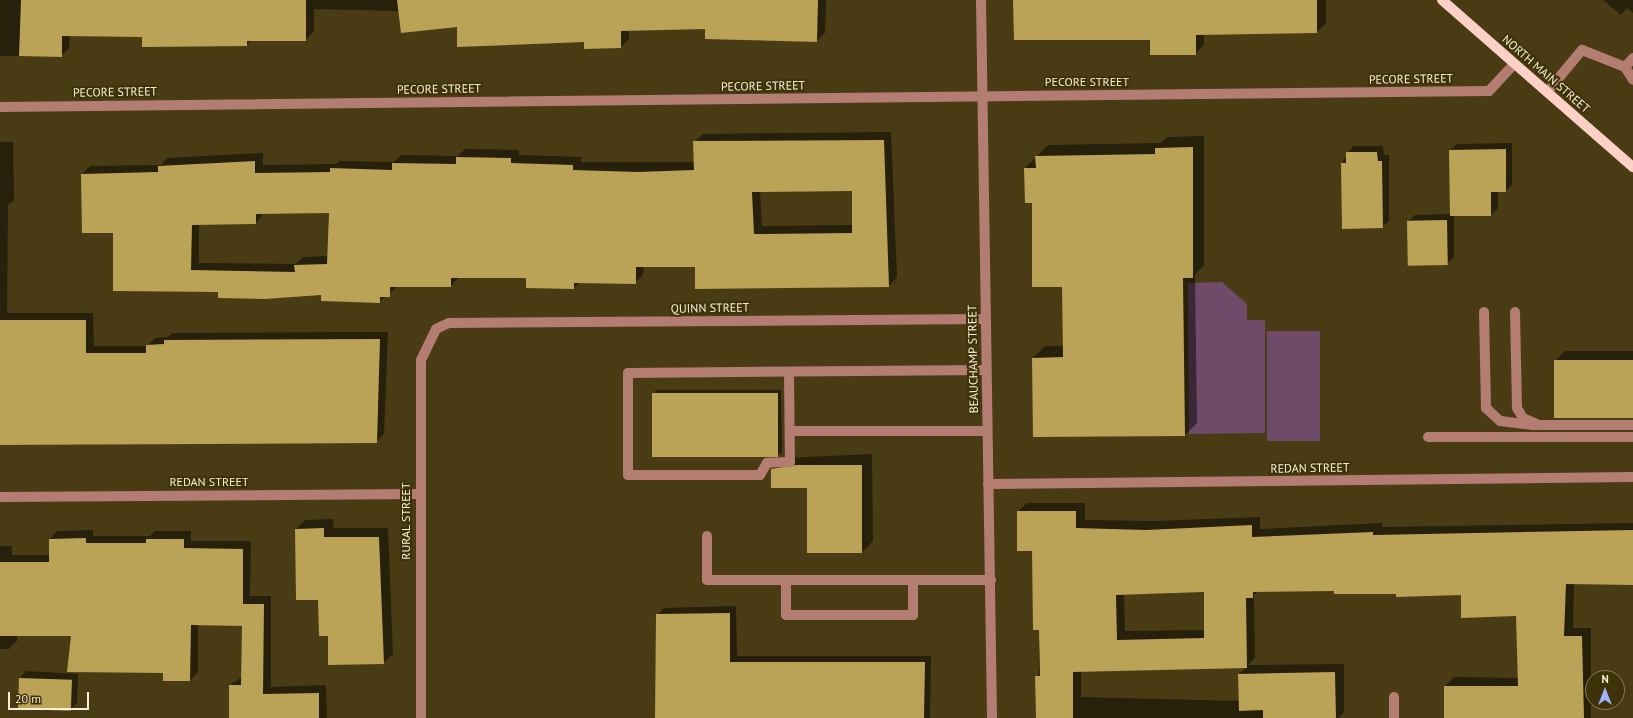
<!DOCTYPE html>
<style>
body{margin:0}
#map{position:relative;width:1633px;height:718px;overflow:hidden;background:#493c15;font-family:"PT Sans",sans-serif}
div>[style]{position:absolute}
.green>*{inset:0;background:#6e4c69;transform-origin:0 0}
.shadow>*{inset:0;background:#0007}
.building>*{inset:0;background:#baa257;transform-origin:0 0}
.minor>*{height:10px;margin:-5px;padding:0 5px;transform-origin:5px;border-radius:5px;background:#b47d72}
.major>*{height:10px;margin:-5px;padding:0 5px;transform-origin:5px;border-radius:5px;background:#fed0c6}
span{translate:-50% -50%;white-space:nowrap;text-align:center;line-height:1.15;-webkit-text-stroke:4px #3e3208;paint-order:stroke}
.street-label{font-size:12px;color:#f6efda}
.north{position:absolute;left:1585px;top:670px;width:40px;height:40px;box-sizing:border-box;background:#3e3208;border:1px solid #887e5c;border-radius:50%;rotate:0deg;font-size:11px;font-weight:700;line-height:16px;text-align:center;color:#f6efda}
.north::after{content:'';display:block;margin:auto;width:14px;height:18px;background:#9fb3fd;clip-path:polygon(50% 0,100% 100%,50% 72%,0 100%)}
.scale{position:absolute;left:8px;top:692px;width:81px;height:18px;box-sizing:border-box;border:2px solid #f6efda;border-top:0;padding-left:5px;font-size:12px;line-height:14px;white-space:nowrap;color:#f6efda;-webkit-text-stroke:3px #3e3208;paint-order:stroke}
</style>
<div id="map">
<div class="green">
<div style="clip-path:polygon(1222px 282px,1247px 304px,1247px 320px,1265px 320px,1265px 433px,1189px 434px,1188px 283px)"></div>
<div style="left:1267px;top:331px;width:53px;height:110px"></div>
</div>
<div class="shadow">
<div style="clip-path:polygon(0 0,826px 0,825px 33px,817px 41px,706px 38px,706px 28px,629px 30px,629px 39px,621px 47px,458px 26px,399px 11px,314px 9px,314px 31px,306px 40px,251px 40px,246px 45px,143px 36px,70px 35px,69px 48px,61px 56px,0 56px)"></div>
<div style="clip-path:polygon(1014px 0,1326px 0,1326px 23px,1317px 32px,1204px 34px,1204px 45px,1195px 54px)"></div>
<div style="clip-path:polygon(1603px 0,1633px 0,1633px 13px,1627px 8px,1621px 15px)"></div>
<div style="clip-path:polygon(evenodd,891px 132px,897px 277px,889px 286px,696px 266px,644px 266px,643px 275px,635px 283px,580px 282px,574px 288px,527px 277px,459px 277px,451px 286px,398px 286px,379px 302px,322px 294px,219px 291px,114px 232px,82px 174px,90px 166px,161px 165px,167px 158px,263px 153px,263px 165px,336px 164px,340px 161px,394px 162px,401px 155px,458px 156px,465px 149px,519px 150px,519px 155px,581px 157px,581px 162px,695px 162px,694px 142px,703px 134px,891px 132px,853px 190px,853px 225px,762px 226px,760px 191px,853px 190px,891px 132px,330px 212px,328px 256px,303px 257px,296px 264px,199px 263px,199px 223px,256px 223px,264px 213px,330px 212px)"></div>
<div style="clip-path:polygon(1204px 136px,1204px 265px,1195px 275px,1197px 423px,1185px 435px,1034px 436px,1033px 358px,1045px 346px,1064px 346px,1063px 286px,1033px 202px,1025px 168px,1048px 145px,1161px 143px,1168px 137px)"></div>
<div style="clip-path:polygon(0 142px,13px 142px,14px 200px,8px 205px,7px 313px,93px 313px,94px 346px,147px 346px,155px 338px,168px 337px,173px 333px,388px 332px,384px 434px,376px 442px,0 445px)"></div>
<div style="clip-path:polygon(1512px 143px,1512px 185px,1505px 191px,1498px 191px,1498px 208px,1491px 215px,1454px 215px,1454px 257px,1447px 264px,1408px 221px,1415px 215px,1451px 214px,1450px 150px,1457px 144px)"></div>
<div style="clip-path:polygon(1353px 146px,1383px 146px,1384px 155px,1389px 155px,1389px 221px,1382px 227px,1343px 228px,1342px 163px)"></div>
<div style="clip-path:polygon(1565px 351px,1633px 351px,1633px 418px,1555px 361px)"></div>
<div style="clip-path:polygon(656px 390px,781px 390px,782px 452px,778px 455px,653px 394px)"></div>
<div style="clip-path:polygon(872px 454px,873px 541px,862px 552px,808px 487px,772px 470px,783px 458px)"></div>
<div style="clip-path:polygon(evenodd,1027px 503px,1085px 503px,1085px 520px,1155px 521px,1260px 517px,1260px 529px,1382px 523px,1382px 527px,1633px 523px,1633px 584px,1574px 583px,1573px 628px,1591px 628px,1591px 718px,1445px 718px,1445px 686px,1454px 677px,1519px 678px,1517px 615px,1462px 594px,1335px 590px,1259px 591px,1254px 595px,1255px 658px,1248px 665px,1344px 664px,1344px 712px,1339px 718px,1037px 718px,1040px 629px,1033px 550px,1018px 511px,1027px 503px,1205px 591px,1205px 630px,1125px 631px,1124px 594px,1205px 591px,1027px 503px,1247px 667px,1239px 674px,1240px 701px,1081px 697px,1081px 671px,1247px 667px)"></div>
<div style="clip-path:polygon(333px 519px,334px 528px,388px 528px,393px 654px,383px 663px,329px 635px,296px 529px,305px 520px)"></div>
<div style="clip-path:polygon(93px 530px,93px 536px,150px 536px,155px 531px,191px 531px,191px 541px,251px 541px,250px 596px,271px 596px,271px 687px,326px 685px,327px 718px,230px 718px,230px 685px,242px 677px,243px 625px,198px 624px,198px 672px,190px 680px,72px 635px,17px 635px,17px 641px,9px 649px,0 649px,0 546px,12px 546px,12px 555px,50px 555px,50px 539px,57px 531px)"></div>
<div style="clip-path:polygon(736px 606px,737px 656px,931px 656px,930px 718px,656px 718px,657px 615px,664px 608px)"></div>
<div style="clip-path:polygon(26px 671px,78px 674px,77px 703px,71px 709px,18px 708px,20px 678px)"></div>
</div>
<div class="building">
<div style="clip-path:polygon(21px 0,306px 0,306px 41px,247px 41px,247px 46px,142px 47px,142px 37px,62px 36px,62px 57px,19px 56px)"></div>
<div style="clip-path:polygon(397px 0,818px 0,817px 42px,705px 39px,705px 29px,621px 31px,621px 48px,584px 49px,584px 42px,457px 47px,457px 27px,401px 33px)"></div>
<div style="clip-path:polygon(1013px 0,1317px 0,1317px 33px,1196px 35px,1196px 55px,1150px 55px,1150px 40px,1014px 40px)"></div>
<div style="clip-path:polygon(evenodd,884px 140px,889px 287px,695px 289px,695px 267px,636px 267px,636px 284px,574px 283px,574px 289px,526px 288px,526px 278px,451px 278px,451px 287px,390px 287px,390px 297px,380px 297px,380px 303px,321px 301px,321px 295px,265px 299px,218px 298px,218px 292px,113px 291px,113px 233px,82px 233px,81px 174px,158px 172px,158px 166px,255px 161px,255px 173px,330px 172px,330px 168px,392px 170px,392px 163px,456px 164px,456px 157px,511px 158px,511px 163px,573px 165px,573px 170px,638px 172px,694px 170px,693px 141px,884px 140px,852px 191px,852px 233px,754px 234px,752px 192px,852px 191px,884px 140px,329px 213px,327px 264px,294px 265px,295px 272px,191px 270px,192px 225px,256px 224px,256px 214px,329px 213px)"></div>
<div style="clip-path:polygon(1193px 147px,1193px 278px,1183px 278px,1185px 436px,1033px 437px,1032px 358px,1063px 357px,1062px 287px,1032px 287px,1032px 203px,1025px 203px,1024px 168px,1036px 168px,1035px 156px,1155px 154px,1155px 148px)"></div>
<div style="clip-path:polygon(1506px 149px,1506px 192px,1491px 192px,1491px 216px,1450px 216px,1449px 150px)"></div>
<div style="clip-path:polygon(1346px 152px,1377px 152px,1378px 161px,1382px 161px,1383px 228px,1342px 229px,1341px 163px,1346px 163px)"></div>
<div style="left:1447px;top:220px;width:45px;height:40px;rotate:89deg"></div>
<div style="clip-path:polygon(0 320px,86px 320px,86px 353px,146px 353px,146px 345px,164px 344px,164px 340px,380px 339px,377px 443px,0 445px)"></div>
<div style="left:1554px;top:360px;width:79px;height:58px"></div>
<div style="left:652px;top:393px;width:126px;height:64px"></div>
<div style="clip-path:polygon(796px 465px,862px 465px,862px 553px,807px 553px,807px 488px,771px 488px,771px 469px)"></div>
<div style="clip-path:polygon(evenodd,1017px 511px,1076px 511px,1076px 528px,1146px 530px,1252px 525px,1252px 537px,1373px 532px,1373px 535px,1633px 530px,1633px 585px,1566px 584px,1564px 636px,1582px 636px,1584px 718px,1444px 718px,1444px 686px,1518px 686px,1516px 616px,1461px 618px,1461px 595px,1396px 597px,1396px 594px,1334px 594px,1334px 591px,1253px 592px,1253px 598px,1246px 598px,1247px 668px,1073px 672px,1073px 718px,1036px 718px,1035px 676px,1040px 676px,1039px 630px,1033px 630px,1032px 551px,1017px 551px,1017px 511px,1204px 592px,1204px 638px,1117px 640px,1116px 595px,1204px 592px)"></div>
<div style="clip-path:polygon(324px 528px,324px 537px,379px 537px,384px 664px,328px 665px,328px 636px,319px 636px,318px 600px,296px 600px,295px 529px)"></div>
<div style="clip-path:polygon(86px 538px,86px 543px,146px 543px,146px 539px,184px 539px,184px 548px,243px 549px,243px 604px,264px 604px,263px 694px,319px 693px,319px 718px,229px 718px,229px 685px,241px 685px,242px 626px,191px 625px,190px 681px,163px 681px,163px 673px,67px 672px,71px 636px,0 636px,0 562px,49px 562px,49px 539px)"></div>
<div style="clip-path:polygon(730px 613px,730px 662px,925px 662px,924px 718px,655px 718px,656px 614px)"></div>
<div style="clip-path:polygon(1335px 672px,1336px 718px,1263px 718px,1263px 710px,1239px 711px,1238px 674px)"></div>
<div style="left:19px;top:678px;width:53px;height:31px;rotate:2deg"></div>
</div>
<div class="minor">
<div style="left:981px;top:0;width:718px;rotate:89.12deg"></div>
<div style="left:1625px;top:67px;width:15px;rotate:58deg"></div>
<div style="left:1547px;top:92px;width:55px;rotate:-50.2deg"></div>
<div style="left:1582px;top:50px;width:46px;rotate:21.6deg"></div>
<div style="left:1625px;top:67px;width:12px;rotate:-48deg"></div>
<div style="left:0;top:107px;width:1489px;rotate:-0.62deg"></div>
<div style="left:1489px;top:91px;width:37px;rotate:-47deg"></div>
<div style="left:1484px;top:312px;width:96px;rotate:88.8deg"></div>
<div style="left:1486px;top:408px;width:19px;rotate:43deg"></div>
<div style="left:1500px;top:421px;width:34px;rotate:7deg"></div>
<div style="left:1515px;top:312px;width:96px;rotate:88.8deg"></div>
<div style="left:1517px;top:408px;width:12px;rotate:59deg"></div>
<div style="left:1523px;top:418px;width:17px;rotate:24deg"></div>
<div style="left:1539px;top:425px;width:94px"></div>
<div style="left:789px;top:372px;width:90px;rotate:89.4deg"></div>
<div style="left:790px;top:462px;width:23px;rotate:178deg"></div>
<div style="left:767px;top:463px;width:14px;rotate:120deg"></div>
<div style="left:760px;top:475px;width:132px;rotate:180deg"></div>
<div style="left:628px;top:475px;width:102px;rotate:-90deg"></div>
<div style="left:628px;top:373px;width:358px;rotate:-0.5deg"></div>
<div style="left:790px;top:431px;width:197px"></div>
<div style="left:1428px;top:437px;width:205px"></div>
<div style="left:988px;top:484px;width:645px;rotate:-0.62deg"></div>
<div style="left:0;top:497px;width:419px;rotate:-0.4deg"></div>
<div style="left:707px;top:536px;width:44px;rotate:90deg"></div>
<div style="left:707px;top:580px;width:284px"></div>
<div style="left:786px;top:581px;width:34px;rotate:90deg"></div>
<div style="left:786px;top:615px;width:127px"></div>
<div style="left:913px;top:615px;width:33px;rotate:-90deg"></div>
<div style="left:1394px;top:697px;width:21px;rotate:90deg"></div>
<div style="left:421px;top:718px;width:358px;rotate:-90deg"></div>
<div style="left:421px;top:360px;width:34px;rotate:-64deg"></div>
<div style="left:436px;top:329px;width:14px;rotate:-25deg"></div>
<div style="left:449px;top:323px;width:537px;rotate:-0.43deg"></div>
</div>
<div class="major">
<div style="left:1442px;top:0;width:254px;rotate:41.2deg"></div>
</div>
<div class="street-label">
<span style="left:1546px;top:74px;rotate:41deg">NORTH MAIN STREET</span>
<span style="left:1411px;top:79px;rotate:-1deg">PECORE STREET</span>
<span style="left:1087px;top:82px">PECORE STREET</span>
<span style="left:763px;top:86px;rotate:-1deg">PECORE STREET</span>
<span style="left:439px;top:89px;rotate:-1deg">PECORE STREET</span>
<span style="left:115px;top:92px;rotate:-1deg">PECORE STREET</span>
<span style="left:710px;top:308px;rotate:-1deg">QUINN STREET</span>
<span style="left:973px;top:359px;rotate:-91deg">BEAUCHAMP STREET</span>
<span style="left:1310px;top:468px;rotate:-1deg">REDAN STREET</span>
<span style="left:209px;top:482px">REDAN STREET</span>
<span style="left:406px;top:521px;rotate:-90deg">RURAL STREET</span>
</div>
<div class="north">N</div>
<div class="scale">20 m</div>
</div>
